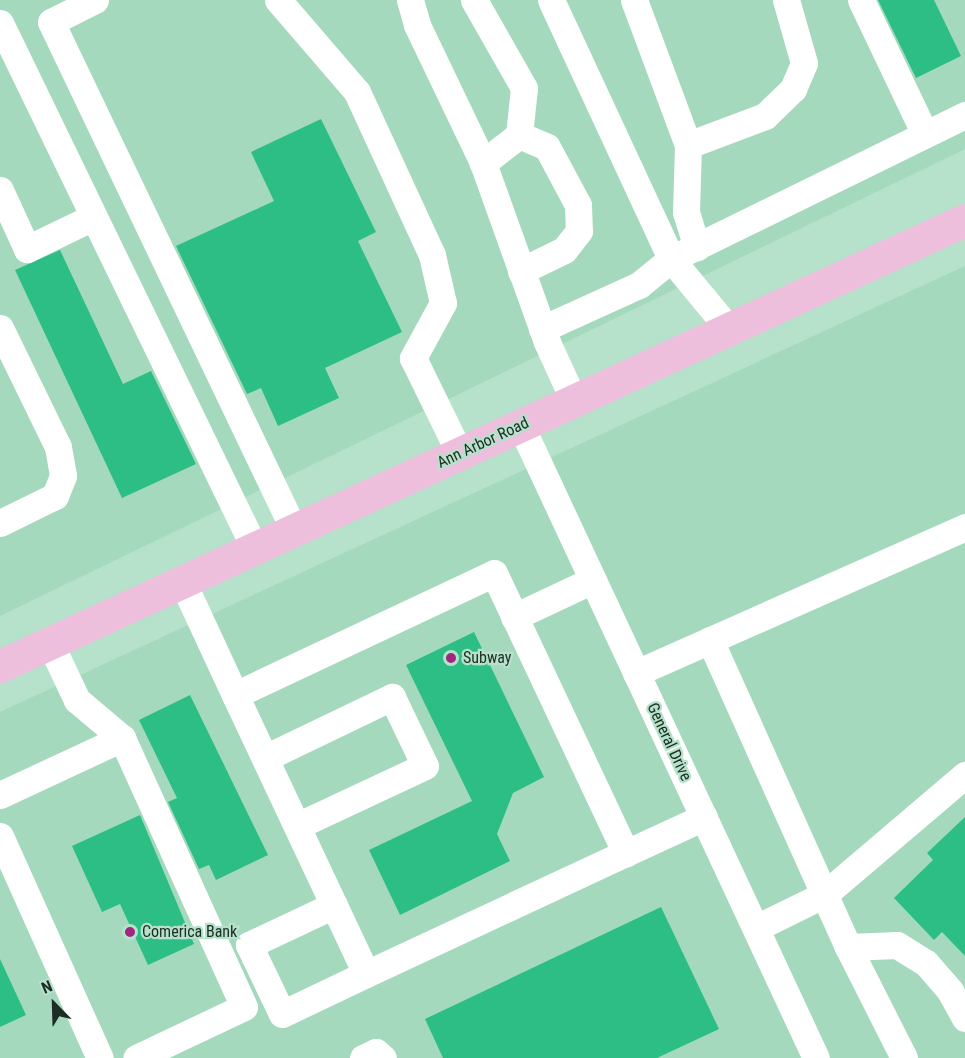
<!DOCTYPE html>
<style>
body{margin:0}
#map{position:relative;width:965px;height:1058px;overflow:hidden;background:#b6e1ca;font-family:"Roboto Condensed",sans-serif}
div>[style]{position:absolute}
.built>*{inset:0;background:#a5d9bd}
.building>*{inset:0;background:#2dbe85}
.minor>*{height:27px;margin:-13.5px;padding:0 13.5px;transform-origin:13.5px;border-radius:13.5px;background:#fff}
.major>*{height:33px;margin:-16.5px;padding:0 16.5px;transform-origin:16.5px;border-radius:16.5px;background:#eebedd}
.dots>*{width:16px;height:16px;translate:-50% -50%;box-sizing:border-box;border:3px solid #b6e1ca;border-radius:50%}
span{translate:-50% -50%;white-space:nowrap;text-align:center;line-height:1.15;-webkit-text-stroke:4.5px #b6e1ca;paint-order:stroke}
.street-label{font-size:16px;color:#1c2d24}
.poi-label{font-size:16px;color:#1c2d24}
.left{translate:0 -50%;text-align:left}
.north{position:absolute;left:24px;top:974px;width:60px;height:60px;-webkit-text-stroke:4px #b6e1ca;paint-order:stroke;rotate:337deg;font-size:16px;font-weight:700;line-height:24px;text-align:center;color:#1c2d24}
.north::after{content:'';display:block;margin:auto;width:21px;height:27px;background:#1c2d24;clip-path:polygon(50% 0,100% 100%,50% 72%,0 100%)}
</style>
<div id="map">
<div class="built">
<div style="clip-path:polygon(0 0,965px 0,965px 149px,0 616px)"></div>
<div style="clip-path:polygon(965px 266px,965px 1058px,0 1058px,0 712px)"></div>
</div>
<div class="building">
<div style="clip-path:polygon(878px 0,934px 0,961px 56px,916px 78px)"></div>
<div style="clip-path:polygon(321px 119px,376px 232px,358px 241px,402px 332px,325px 368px,339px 398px,278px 426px,261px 388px,247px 394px,176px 246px,274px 201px,251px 152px)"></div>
<div style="clip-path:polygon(60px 250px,123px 384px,151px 371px,196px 464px,122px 498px,15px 270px)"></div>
<div style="clip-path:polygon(474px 632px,544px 777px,513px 793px,497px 834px,510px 861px,400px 915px,369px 850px,472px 801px,406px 665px)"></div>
<div style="clip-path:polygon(190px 695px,268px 855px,216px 880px,209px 865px,199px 869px,168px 802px,177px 798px,139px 720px)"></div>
<div style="clip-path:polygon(140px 815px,194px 944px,148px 965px,120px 904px,102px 912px,72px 846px)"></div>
<div style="clip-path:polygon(965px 817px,965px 956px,942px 932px,934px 940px,894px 898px,933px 860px,927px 853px)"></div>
<div style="clip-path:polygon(661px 907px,719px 1029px,657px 1058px,443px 1058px,425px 1019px)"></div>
<div style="clip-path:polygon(0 959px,26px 1015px,0 1027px)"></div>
</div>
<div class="minor">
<div style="left:95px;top:0;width:49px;rotate:153.4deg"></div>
<div style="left:51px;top:22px;width:563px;rotate:64.44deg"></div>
<div style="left:278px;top:0;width:121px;rotate:49.3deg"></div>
<div style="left:357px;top:92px;width:179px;rotate:65.3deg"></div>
<div style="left:432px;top:255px;width:49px;rotate:77.1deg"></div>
<div style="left:443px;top:303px;width:63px;rotate:118.6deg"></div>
<div style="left:413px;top:358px;width:107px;rotate:63.9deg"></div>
<div style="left:410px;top:0;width:26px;rotate:74deg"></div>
<div style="left:417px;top:25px;width:153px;rotate:64.4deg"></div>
<div style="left:483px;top:163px;width:190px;rotate:70.3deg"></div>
<div style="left:547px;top:342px;width:65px;rotate:65.4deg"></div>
<div style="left:474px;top:0;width:101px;rotate:60.4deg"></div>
<div style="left:524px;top:88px;width:47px;rotate:96.1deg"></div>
<div style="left:519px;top:135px;width:46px;rotate:142.1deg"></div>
<div style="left:551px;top:0;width:285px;rotate:65.1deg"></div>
<div style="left:671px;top:259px;width:91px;rotate:50.4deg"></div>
<div style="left:634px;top:0;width:155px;rotate:69.6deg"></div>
<div style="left:688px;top:145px;width:67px;rotate:91.7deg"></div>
<div style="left:686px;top:212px;width:37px;rotate:73deg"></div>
<div style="left:861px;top:0;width:148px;rotate:64.5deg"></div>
<div style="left:0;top:23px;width:585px;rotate:64.14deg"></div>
<div style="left:519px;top:135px;width:30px;rotate:23deg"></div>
<div style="left:547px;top:147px;width:66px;rotate:61.9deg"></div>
<div style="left:578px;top:205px;width:26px;rotate:88deg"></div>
<div style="left:579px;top:231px;width:24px;rotate:128deg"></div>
<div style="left:564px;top:250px;width:48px;rotate:154deg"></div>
<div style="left:688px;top:145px;width:82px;rotate:-20.6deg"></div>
<div style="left:765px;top:116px;width:39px;rotate:-44deg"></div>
<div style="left:793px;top:89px;width:28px;rotate:-67deg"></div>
<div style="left:804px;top:63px;width:66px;rotate:-105.9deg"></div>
<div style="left:0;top:190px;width:65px;rotate:65.4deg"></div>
<div style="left:27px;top:249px;width:71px;rotate:-25.8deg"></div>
<div style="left:0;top:328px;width:132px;rotate:64deg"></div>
<div style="left:58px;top:447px;width:29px;rotate:80deg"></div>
<div style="left:63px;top:476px;width:22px;rotate:112deg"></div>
<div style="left:55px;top:496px;width:61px;rotate:153.9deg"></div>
<div style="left:542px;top:329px;width:107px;rotate:-24.4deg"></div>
<div style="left:639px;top:285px;width:41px;rotate:-39.1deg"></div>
<div style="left:671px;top:259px;width:327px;rotate:-26.1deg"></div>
<div style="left:521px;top:426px;width:697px;rotate:64.98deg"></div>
<div style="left:183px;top:583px;width:123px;rotate:65.1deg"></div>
<div style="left:235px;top:695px;width:286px;rotate:-25.2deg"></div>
<div style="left:494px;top:573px;width:310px;rotate:64.8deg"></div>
<div style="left:626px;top:853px;width:86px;rotate:-24.8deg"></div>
<div style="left:514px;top:617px;width:87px;rotate:-25.1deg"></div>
<div style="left:710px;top:640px;width:337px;rotate:65.8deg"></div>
<div style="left:848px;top:947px;width:124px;rotate:63.2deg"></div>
<div style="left:50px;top:643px;width:63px;rotate:64.7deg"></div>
<div style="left:77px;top:700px;width:59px;rotate:40.2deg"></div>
<div style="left:122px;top:738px;width:295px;rotate:65.6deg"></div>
<div style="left:244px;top:1007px;width:119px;rotate:154.7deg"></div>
<div style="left:636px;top:673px;width:360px;rotate:-23.9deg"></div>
<div style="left:235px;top:695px;width:308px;rotate:64.8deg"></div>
<div style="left:366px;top:974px;width:287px;rotate:-25deg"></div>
<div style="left:265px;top:758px;width:141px;rotate:-25.7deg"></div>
<div style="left:392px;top:697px;width:76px;rotate:64.4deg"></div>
<div style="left:425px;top:766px;width:141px;rotate:154.9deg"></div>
<div style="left:0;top:795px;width:135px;rotate:-25deg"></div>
<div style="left:0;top:836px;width:243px;rotate:65.8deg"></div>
<div style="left:334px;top:905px;width:94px;rotate:154.8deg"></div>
<div style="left:249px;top:945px;width:76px;rotate:64.4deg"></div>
<div style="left:282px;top:1014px;width:93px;rotate:-25.5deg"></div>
<div style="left:756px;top:928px;width:77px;rotate:-26.2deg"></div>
<div style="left:825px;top:894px;width:184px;rotate:-40.4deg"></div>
<div style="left:848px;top:947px;width:49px;rotate:-2.3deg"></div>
<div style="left:897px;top:945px;width:34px;rotate:32deg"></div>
<div style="left:926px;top:963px;width:37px;rotate:49deg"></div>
<div style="left:950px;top:991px;width:31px;rotate:61deg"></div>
<div style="left:363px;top:1058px;width:14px;rotate:-25deg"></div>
<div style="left:376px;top:1052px;width:9px;rotate:41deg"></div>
</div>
<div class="major">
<div style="left:0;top:666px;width:1063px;rotate:-24.81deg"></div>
</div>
<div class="dots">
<div style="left:451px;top:658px;background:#9f277f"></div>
<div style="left:130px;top:932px;background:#9f277f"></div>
</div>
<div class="street-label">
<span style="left:483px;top:443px;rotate:-25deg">Ann Arbor Road</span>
<span style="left:669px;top:742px;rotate:65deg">General Drive</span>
</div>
<div class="poi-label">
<span class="left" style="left:463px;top:658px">Subway</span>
<span class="left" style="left:142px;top:932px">Comerica Bank</span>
</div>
<div class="north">N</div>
</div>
